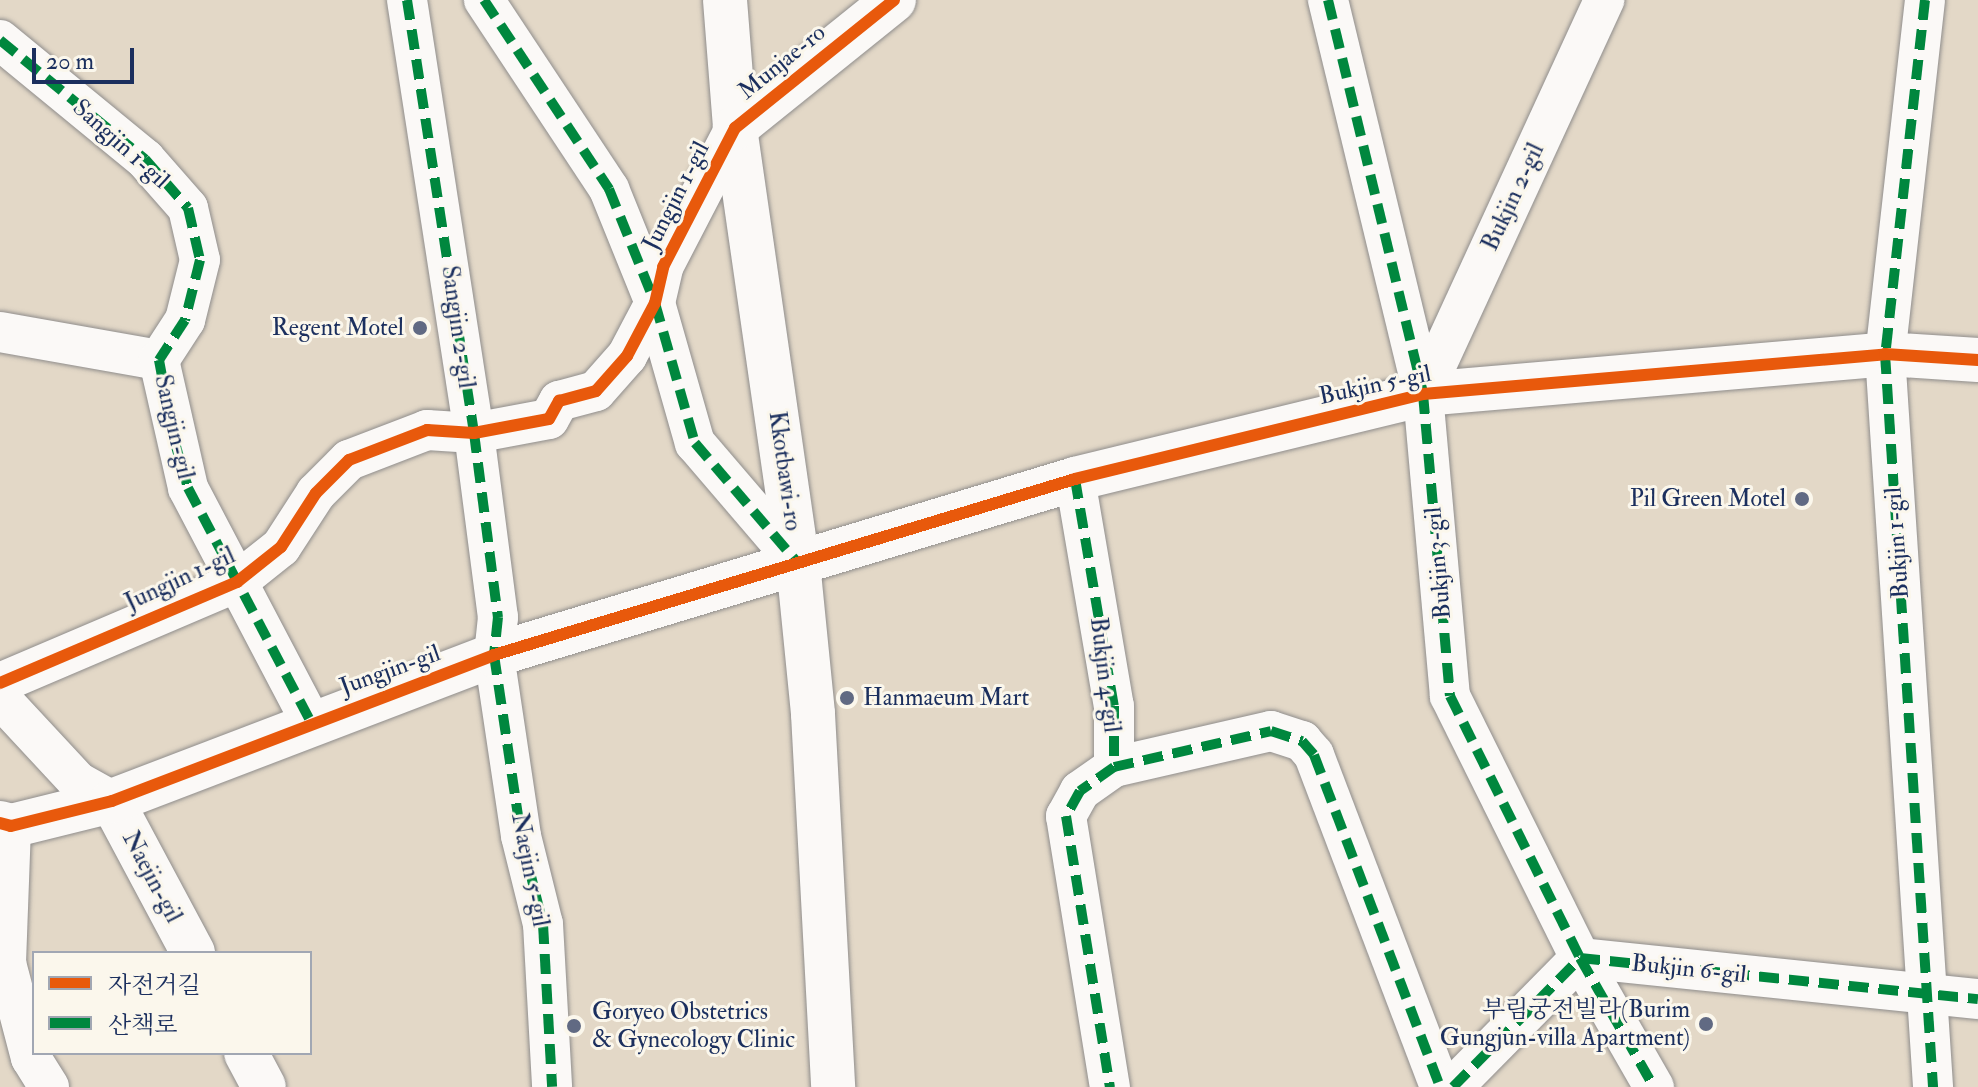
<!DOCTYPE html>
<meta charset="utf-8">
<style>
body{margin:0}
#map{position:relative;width:1978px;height:1087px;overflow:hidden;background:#e3d8c7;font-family:"IM FELL Double Pica","Noto Serif KR",serif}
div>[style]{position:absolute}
.roads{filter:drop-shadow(0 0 2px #8f8d8c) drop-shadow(0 0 2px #8f8d8c)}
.street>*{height:40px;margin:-20px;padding:0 20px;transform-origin:20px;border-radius:20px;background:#fbf9f7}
.secondary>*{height:44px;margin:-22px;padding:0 22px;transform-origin:22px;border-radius:22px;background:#fbf9f7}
.quiet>*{height:10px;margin-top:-5px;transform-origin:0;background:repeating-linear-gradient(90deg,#00873e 0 20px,transparent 0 30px)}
.cycleway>*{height:12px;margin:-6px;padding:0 6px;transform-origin:6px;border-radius:6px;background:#e8590c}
.dots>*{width:22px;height:22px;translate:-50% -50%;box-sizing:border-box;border:4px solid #fbf7ec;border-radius:50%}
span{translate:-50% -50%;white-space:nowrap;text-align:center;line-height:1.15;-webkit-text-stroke:6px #fbf7ec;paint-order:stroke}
.street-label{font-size:24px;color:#1b2f5e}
.poi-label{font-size:24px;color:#1b2f5e}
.right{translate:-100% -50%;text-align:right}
.left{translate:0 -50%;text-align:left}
.legend{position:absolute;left:32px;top:951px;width:280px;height:104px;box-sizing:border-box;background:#fbf7ec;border:2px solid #a1a7b3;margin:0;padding:10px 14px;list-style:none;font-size:24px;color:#1b2f5e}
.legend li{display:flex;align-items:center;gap:16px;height:40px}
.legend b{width:40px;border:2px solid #a1a7b3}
.scale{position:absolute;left:32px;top:48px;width:102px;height:36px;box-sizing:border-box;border:4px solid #1b2f5e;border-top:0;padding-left:10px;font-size:24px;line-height:28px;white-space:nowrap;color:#1b2f5e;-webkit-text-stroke:6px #fbf7ec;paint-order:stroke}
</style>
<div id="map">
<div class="roads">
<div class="street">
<div style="left:407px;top:0;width:438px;rotate:81.2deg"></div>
<div style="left:474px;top:433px;width:186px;rotate:82.6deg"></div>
<div style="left:498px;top:617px;width:38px;rotate:96deg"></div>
<div style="left:494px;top:655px;width:183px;rotate:81.5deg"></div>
<div style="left:521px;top:836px;width:91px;rotate:76deg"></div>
<div style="left:543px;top:924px;width:163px;rotate:86.8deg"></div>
<div style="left:484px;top:0;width:227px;rotate:56.5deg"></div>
<div style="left:609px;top:189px;width:123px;rotate:68deg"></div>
<div style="left:655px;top:303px;width:146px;rotate:74.1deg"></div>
<div style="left:695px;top:443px;width:158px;rotate:49.4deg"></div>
<div style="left:1328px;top:0;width:405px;rotate:76.4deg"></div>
<div style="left:1423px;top:394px;width:303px;rotate:84.9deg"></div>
<div style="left:1450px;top:696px;width:292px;rotate:63.6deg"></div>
<div style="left:1580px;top:958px;width:149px;rotate:60.2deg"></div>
<div style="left:1925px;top:0;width:356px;rotate:96.4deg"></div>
<div style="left:1885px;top:354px;width:735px;rotate:86.25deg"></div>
<div style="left:0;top:40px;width:188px;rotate:39.4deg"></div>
<div style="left:145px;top:159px;width:65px;rotate:48.7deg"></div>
<div style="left:188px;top:208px;width:53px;rotate:77deg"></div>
<div style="left:200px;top:260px;width:62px;rotate:104deg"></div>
<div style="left:185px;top:320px;width:48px;rotate:123deg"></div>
<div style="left:0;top:332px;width:161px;rotate:10deg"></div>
<div style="left:159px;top:360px;width:131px;rotate:77.2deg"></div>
<div style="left:188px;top:488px;width:264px;rotate:62.3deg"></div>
<div style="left:1423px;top:394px;width:434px;rotate:-65.3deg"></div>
<div style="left:1075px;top:479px;width:230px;rotate:80.3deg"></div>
<div style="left:1114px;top:706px;width:61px;rotate:90deg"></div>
<div style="left:1114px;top:767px;width:42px;rotate:144.8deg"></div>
<div style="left:1080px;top:791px;width:29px;rotate:119deg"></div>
<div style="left:1066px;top:816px;width:275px;rotate:80.8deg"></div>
<div style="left:0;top:683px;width:258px;rotate:-23.1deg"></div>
<div style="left:237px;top:582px;width:56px;rotate:-38.5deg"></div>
<div style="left:281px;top:547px;width:64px;rotate:-57.1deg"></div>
<div style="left:316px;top:493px;width:47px;rotate:-45deg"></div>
<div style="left:349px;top:460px;width:84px;rotate:-21deg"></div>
<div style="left:427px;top:430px;width:47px;rotate:3.7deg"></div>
<div style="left:474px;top:433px;width:76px;rotate:-10.6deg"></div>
<div style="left:549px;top:419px;width:21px;rotate:-61deg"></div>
<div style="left:559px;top:401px;width:38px;rotate:-15deg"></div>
<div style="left:596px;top:391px;width:47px;rotate:-48.5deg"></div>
<div style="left:627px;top:356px;width:60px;rotate:-62.2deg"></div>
<div style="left:655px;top:303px;width:37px;rotate:-77deg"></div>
<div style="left:663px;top:267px;width:157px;rotate:-62.6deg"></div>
<div style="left:0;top:698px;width:115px;rotate:47.1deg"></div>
<div style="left:78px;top:782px;width:39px;rotate:29deg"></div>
<div style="left:1114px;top:767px;width:161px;rotate:-12.9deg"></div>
<div style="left:1271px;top:731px;width:33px;rotate:18deg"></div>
<div style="left:1302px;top:741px;width:18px;rotate:49deg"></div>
<div style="left:1314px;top:755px;width:355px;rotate:69.2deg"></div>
<div style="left:0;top:963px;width:6px"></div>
<div style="left:6px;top:963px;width:98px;rotate:75.3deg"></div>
<div style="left:31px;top:1058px;width:34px;rotate:58deg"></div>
<div style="left:0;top:974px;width:13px;rotate:-61deg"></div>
<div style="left:6px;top:963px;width:137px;rotate:-87.9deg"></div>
<div style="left:1453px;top:1087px;width:181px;rotate:-45.4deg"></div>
<div style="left:1580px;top:958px;width:400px;rotate:5.9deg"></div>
</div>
<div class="secondary">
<div style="left:725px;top:0;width:128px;rotate:85.5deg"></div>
<div style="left:735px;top:128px;width:440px;rotate:81.8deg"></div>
<div style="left:798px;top:563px;width:152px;rotate:84.3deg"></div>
<div style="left:813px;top:714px;width:374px;rotate:86.9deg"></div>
<div style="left:735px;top:128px;width:204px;rotate:-38.8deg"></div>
<div style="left:112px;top:801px;width:172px;rotate:61.9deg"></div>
<div style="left:0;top:823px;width:11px;rotate:15deg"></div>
<div style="left:11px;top:826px;width:104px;rotate:-13.9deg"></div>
<div style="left:112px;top:801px;width:409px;rotate:-20.9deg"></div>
<div style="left:494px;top:655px;width:607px;rotate:-16.85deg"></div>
<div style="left:1075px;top:479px;width:358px;rotate:-13.7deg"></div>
<div style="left:1423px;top:394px;width:464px;rotate:-4.9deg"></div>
<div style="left:1885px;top:354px;width:93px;rotate:3.7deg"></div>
<div style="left:246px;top:1053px;width:38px;rotate:62deg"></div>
</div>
</div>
<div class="quiet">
<div style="left:407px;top:0;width:438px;rotate:81.2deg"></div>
<div style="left:474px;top:433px;width:186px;rotate:82.6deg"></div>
<div style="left:498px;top:617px;width:38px;rotate:96deg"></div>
<div style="left:494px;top:655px;width:183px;rotate:81.5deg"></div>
<div style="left:521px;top:836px;width:91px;rotate:76deg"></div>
<div style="left:543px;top:924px;width:163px;rotate:86.8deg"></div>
<div style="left:484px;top:0;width:227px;rotate:56.5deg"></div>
<div style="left:609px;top:189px;width:123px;rotate:68deg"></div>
<div style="left:655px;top:303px;width:146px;rotate:74.1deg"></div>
<div style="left:695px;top:443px;width:158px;rotate:49.4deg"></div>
<div style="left:1328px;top:0;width:405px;rotate:76.4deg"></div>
<div style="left:1423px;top:394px;width:303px;rotate:84.9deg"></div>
<div style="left:1450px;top:696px;width:292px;rotate:63.6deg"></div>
<div style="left:1580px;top:958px;width:149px;rotate:60.2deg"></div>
<div style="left:1925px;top:0;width:356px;rotate:96.4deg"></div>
<div style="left:1885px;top:354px;width:735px;rotate:86.25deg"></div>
<div style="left:0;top:40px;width:188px;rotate:39.4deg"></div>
<div style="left:145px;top:159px;width:65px;rotate:48.7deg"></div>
<div style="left:188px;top:208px;width:53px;rotate:77deg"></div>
<div style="left:200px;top:260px;width:62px;rotate:104deg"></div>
<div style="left:185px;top:320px;width:48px;rotate:123deg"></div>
<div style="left:159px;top:360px;width:77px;rotate:79.6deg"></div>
<div style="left:173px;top:436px;width:54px;rotate:73.9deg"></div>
<div style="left:188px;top:488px;width:264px;rotate:62.3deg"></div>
<div style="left:1075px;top:479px;width:230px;rotate:80.3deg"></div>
<div style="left:1114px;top:706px;width:61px;rotate:90deg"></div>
<div style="left:1114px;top:767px;width:42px;rotate:144.8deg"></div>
<div style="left:1080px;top:791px;width:29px;rotate:119deg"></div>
<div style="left:1066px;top:816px;width:275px;rotate:80.8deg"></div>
<div style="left:1114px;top:767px;width:161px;rotate:-12.9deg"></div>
<div style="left:1271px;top:731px;width:33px;rotate:18deg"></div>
<div style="left:1302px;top:741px;width:18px;rotate:49deg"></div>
<div style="left:1314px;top:755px;width:355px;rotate:69.2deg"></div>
<div style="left:1453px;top:1087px;width:181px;rotate:-45.4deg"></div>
<div style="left:1580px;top:958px;width:400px;rotate:5.9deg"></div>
</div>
<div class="cycleway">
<div style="left:0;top:683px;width:258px;rotate:-23.1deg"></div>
<div style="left:237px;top:582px;width:56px;rotate:-38.5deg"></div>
<div style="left:281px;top:547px;width:64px;rotate:-57.1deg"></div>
<div style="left:316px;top:493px;width:47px;rotate:-45deg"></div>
<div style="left:349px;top:460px;width:84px;rotate:-21deg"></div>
<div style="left:427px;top:430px;width:47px;rotate:3.7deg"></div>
<div style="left:474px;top:433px;width:76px;rotate:-10.6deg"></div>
<div style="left:549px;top:419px;width:21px;rotate:-61deg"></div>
<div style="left:559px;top:401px;width:38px;rotate:-15deg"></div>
<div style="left:596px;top:391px;width:47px;rotate:-48.5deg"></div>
<div style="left:627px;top:356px;width:60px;rotate:-62.2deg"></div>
<div style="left:655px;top:303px;width:37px;rotate:-77deg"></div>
<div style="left:663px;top:267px;width:157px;rotate:-62.6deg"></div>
<div style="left:735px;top:128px;width:204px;rotate:-38.8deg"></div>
<div style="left:0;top:823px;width:11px;rotate:15deg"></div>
<div style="left:11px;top:826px;width:104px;rotate:-13.9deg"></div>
<div style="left:112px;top:801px;width:409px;rotate:-20.9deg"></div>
<div style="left:494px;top:655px;width:607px;rotate:-16.85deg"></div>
<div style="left:1075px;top:479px;width:358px;rotate:-13.7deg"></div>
<div style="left:1423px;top:394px;width:464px;rotate:-4.9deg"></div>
<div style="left:1885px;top:354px;width:93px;rotate:3.7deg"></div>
</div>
<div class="dots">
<div style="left:420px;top:328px;background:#616a83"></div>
<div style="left:1802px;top:499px;background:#616a83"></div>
<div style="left:847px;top:698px;background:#616a83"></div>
<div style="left:1706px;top:1024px;background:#616a83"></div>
<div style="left:574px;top:1026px;background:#616a83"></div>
</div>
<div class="street-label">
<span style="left:782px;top:62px;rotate:-39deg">Munjae-ro</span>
<span style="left:121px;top:144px;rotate:42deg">Sangjin 1-gil</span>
<span style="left:676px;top:196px;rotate:-63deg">Jungjin 1-gil</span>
<span style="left:1513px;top:197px;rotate:-65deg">Bukjin 2-gil</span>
<span style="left:458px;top:327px;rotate:82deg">Sangjin 2-gil</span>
<span style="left:1375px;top:385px;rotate:-12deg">Bukjin 5-gil</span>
<span style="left:174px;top:427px;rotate:77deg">Sangjin-gil</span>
<span style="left:785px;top:471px;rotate:82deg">Kkotbawi-ro</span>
<span style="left:1897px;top:543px;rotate:-94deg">Bukjin 1-gil</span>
<span style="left:1438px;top:563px;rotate:-95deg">Bukjin 3-gil</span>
<span style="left:180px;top:579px;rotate:-25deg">Jungjin 1-gil</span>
<span style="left:390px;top:670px;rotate:-20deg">Jungjin-gil</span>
<span style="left:1105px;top:675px;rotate:83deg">Bukjin 4-gil</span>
<span style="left:530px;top:870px;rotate:79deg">Naejin 5-gil</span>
<span style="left:152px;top:877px;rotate:62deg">Naejin-gil</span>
<span style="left:1689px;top:969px;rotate:6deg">Bukjin 6-gil</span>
</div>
<div class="poi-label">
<span class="right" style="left:404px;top:328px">Regent Motel</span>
<span class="right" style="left:1786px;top:499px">Pil Green Motel</span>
<span class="left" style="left:863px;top:698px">Hanmaeum Mart</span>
<span class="right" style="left:1690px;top:1024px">부림궁전빌라(Burim<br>Gungjun-villa Apartment)</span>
<span class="left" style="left:592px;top:1026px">Goryeo Obstetrics<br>&amp; Gynecology Clinic</span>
</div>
<ul class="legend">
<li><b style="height:10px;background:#e8590c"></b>자전거길</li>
<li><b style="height:10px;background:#00873e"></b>산책로</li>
</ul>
<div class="scale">20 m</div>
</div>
